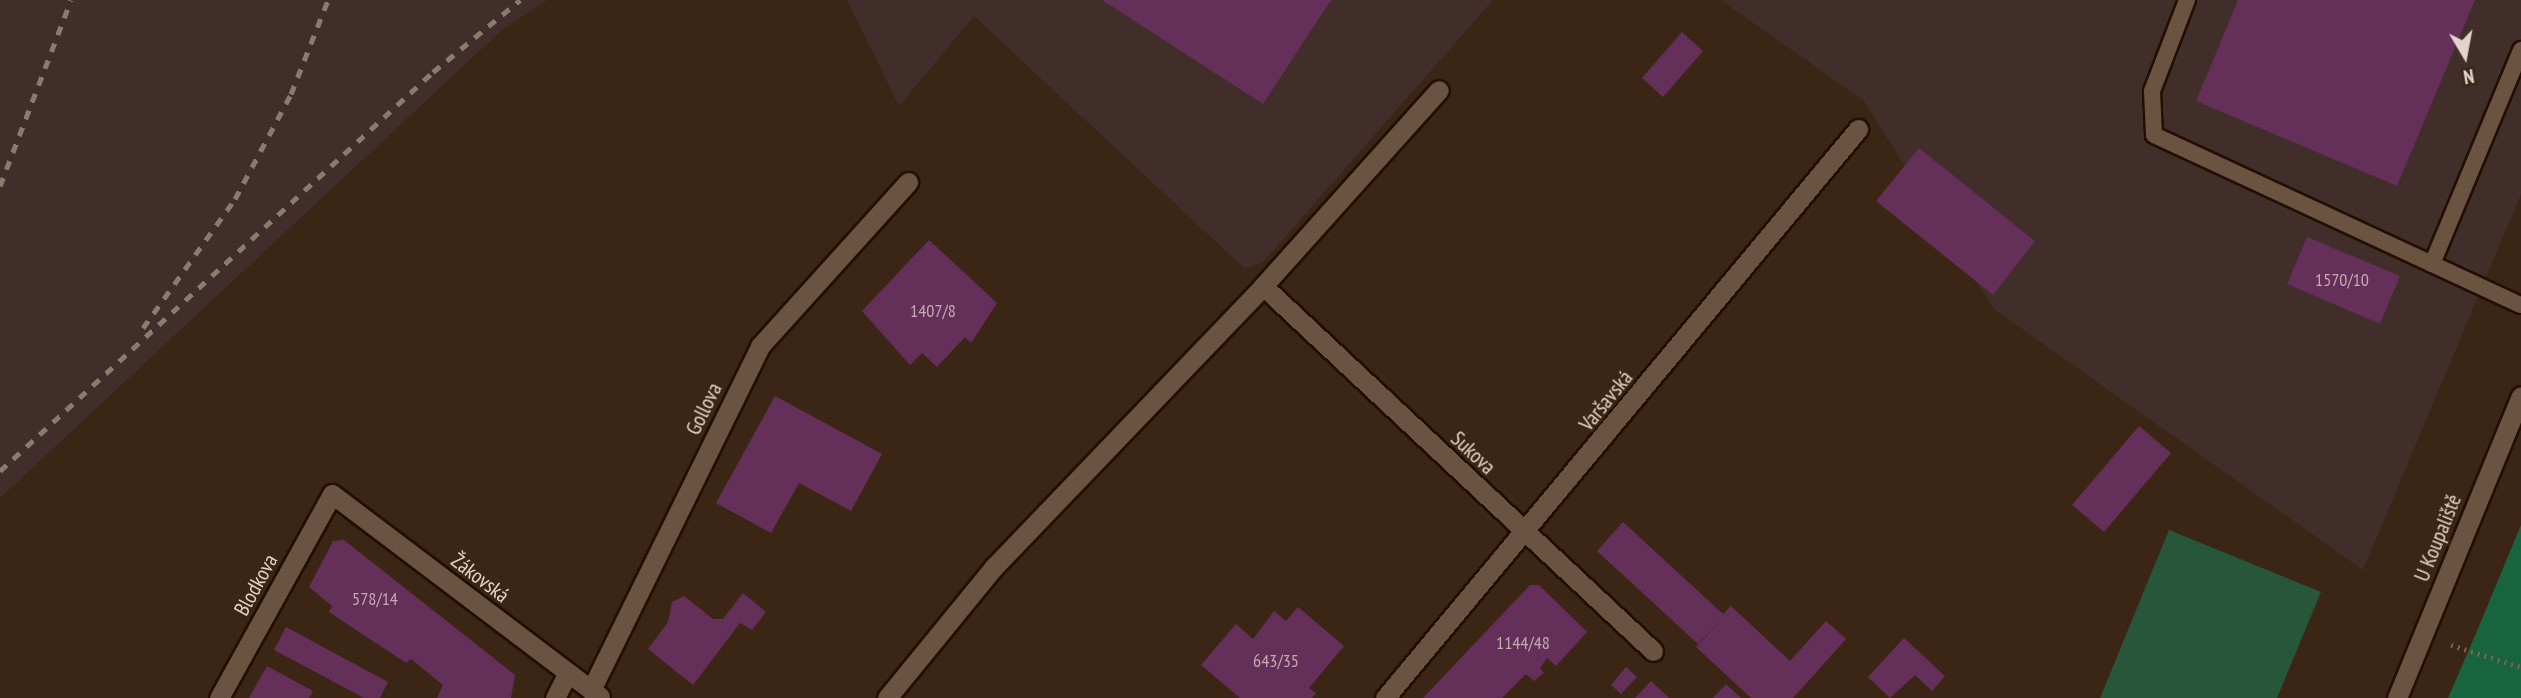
<!DOCTYPE html>
<html>
<head>
<meta charset="utf-8">
<style>
	body { margin:0 }
	#map { position:relative; width:2521px; height:698px; overflow:hidden; background:#3b2615; font-family:"PT Sans Narrow",sans-serif }
	div>[style] { position:absolute }
	[style*='--x'] { left:calc(var(--x)*1px); top:calc(var(--y)*1px); width:calc(var(--w)*1px); rotate:calc(var(--a)*1deg) }
	.industrial>* { inset:0; background:#412e2a }
	.green>* { inset:0; background:#27563b }
	.forest>* { inset:0; background:#17643e }
	.building>* { inset:0; background:#642f59 }
	.path>* { height:4.5px; margin-top:-2.25px; transform-origin:0; background:repeating-linear-gradient(90deg,#766354 0 2px,transparent 0 7px) }
	.roads { filter:drop-shadow(2px 0 #220f01) drop-shadow(-2px 0 #220f01) drop-shadow(0 2px #220f01) drop-shadow(0 -2px #220f01) }
	.service>* { height:16px; margin:-8px; padding:0 8px; transform-origin:8px; border-radius:8px; background:#6b5341 }
	.minor>* { height:19px; margin:-9.5px; padding:0 9.5px; transform-origin:9.5px; border-radius:9.5px; background:#6b5341 }
	.rail>* { height:5px; margin-top:-2.5px; transform-origin:0; background:repeating-linear-gradient(90deg,#8c7a6c 0 9px,transparent 0 18px) }
	span { translate:-50% -50%; white-space:nowrap; text-align:center; line-height:1.15; -webkit-text-stroke:5px #3b2615; paint-order:stroke }
	.number-label { font-size:18px; color:#c3abae }
	.number-label span { -webkit-text-stroke-width:0 }
	.street-label { font-size:21px; color:#e3d4ca }
	.north { position:absolute; left:2430px; top:21px; width:70px; height:70px; -webkit-text-stroke:5px #3b2615; paint-order:stroke; rotate:170deg; font-size:19px; font-weight:700; line-height:28px; text-align:center; color:#e3d4ca }
	.north::after { content:''; display:block; margin:auto; width:24px; height:32px; background:#e3d4ca; clip-path:polygon(50% 0,100% 100%,50% 72%,0 100%) }
</style>
</head>
<body>
<div id="map">
	<div class="industrial">
		<i style="clip-path:polygon(0 0,547px 0,503px 29px,0 498px)"></i>
		<i style="clip-path:polygon(847px 0,1493px 0,1262px 263px,1244px 268px,974px 16px,899px 106px)"></i>
		<i style="clip-path:polygon(1721px 0,2521px 0,2521px 194px,2363px 570px,1994px 309px,1864px 101px)"></i>
	</div>
	<div class="green">
		<i style="clip-path:polygon(2169px 530px,2321px 592px,2277px 698px,2100px 698px)"></i>
	</div>
	<div class="forest">
		<i style="clip-path:polygon(2521px 525px,2521px 698px,2448px 698px,2477px 631px)"></i>
	</div>
	<div class="building">
		<i style="clip-path:polygon(1102px 0,1331px 0,1263px 104px)"></i>
		<i style="clip-path:polygon(2238px 0,2475px 0,2397px 186px,2196px 101px)"></i>
		<i style="clip-path:polygon(1682px 32px,1703px 51px,1663px 97px,1642px 78px)"></i>
		<i style="clip-path:polygon(1919px 148px,2035px 241px,1993px 295px,1876px 201px)"></i>
		<i style="clip-path:polygon(2307px 237px,2400px 276px,2380px 324px,2287px 284px)"></i>
		<i style="clip-path:polygon(929px 240px,997px 303px,971px 343px,965px 337px,937px 367px,922px 353px,910px 365px,862px 311px)"></i>
		<i style="clip-path:polygon(775px 396px,882px 454px,851px 511px,799px 483px,771px 533px,716px 503px)"></i>
		<i style="clip-path:polygon(2139px 426px,2171px 453px,2104px 532px,2072px 505px)"></i>
		<i style="clip-path:polygon(1623px 522px,1723px 614px,1731px 606px,1790px 661px,1826px 621px,1846px 639px,1793px 698px,1751px 698px,1696px 647px,1723px 618px,1698px 644px,1597px 551px)"></i>
		<i style="clip-path:polygon(344px 540px,515px 675px,511px 698px,437px 698px,443px 685px,411px 659px,406px 663px,329px 612px,332px 606px,309px 587px,333px 541px)"></i>
		<i style="clip-path:polygon(1530px 585px,1539px 585px,1587px 632px,1556px 666px,1547px 658px,1540px 668px,1544px 673px,1534px 681px,1526px 674px,1502px 698px,1423px 698px)"></i>
		<i style="clip-path:polygon(743px 593px,766px 612px,752px 630px,740px 623px,693px 685px,648px 649px,668px 622px,672px 602px,684px 596px,713px 619px,723px 619px)"></i>
		<i style="clip-path:polygon(1298px 607px,1344px 646px,1309px 688px,1316px 693px,1312px 698px,1240px 698px,1201px 665px,1236px 624px,1253px 639px,1274px 611px,1286px 621px)"></i>
		<i style="clip-path:polygon(286px 627px,388px 682px,380px 698px,364px 698px,274px 650px)"></i>
		<i style="clip-path:polygon(1904px 638px,1945px 676px,1932px 691px,1915px 675px,1890px 698px,1868px 677px)"></i>
		<i style="clip-path:polygon(267px 666px,313px 691px,309px 698px,249px 698px)"></i>
		<i style="clip-path:polygon(1626px 667px,1637px 677px,1621px 694px,1611px 685px)"></i>
		<i style="clip-path:polygon(1651px 681px,1669px 698px,1635px 698px)"></i>
		<i style="clip-path:polygon(1726px 684px,1741px 698px,1713px 698px)"></i>
	</div>
	<div class="path">
		<i style="--x:2451;--y:645;--w:73;--a:17.4"></i>
	</div>
	<div class="roads">
		<div class="service">
			<i style="--x:2187;--y:0;--w:97;--a:111"></i>
			<i style="--x:2152;--y:91;--w:44;--a:87.4"></i>
			<i style="--x:2154;--y:135;--w:404;--a:24.9"></i>
			<i style="--x:2432;--y:264;--w:232;--a:-67.4"></i>
		</div>
		<div class="minor">
			<i style="--x:1263;--y:286;--w:534;--a:43.1"></i>
			<i style="--x:591;--y:690;--w:383;--a:-63.8"></i>
			<i style="--x:760;--y:346;--w:221;--a:-47.9"></i>
			<i style="--x:219;--y:698;--w:233;--a:-61"></i>
			<i style="--x:332;--y:494;--w:336;--a:37.1"></i>
			<i style="--x:555;--y:698;--w:28;--a:-63"></i>
			<i style="--x:887;--y:698;--w:169;--a:-50.8"></i>
			<i style="--x:994;--y:567;--w:389;--a:-46.2"></i>
			<i style="--x:1263;--y:286;--w:263;--a:-48.1"></i>
			<i style="--x:1385;--y:698;--w:740;--a:-50.26"></i>
			<i style="--x:2397;--y:698;--w:326;--a:-67.7"></i>
		</div>
	</div>
	<div class="rail">
		<i style="--x:0;--y:186;--w:199;--a:-69.1"></i>
		<i style="--x:143;--y:328;--w:158;--a:-54.5"></i>
		<i style="--x:235;--y:199;--w:119;--a:-61.9"></i>
		<i style="--x:291;--y:94;--w:101;--a:-68.5"></i>
		<i style="--x:0;--y:471;--w:589;--a:-42.66"></i>
		<i style="--x:433;--y:72;--w:113;--a:-39.6"></i>
	</div>
	<div class="number-label">
		<span style="left:2342px;top:280px">1570/10</span>
		<span style="left:933px;top:311px">1407/8</span>
		<span style="left:375px;top:599px">578/14</span>
		<span style="left:1523px;top:643px">1144/48</span>
		<span style="left:1276px;top:661px">643/35</span>
	</div>
	<div class="street-label">
		<span style="left:1606px;top:401px;rotate:-51deg">Varšavská</span>
		<span style="left:704px;top:409px;rotate:-64deg">Gollova</span>
		<span style="left:1473px;top:453px;rotate:43deg">Sukova</span>
		<span style="left:2438px;top:538px;rotate:-68deg">U Koupaliště</span>
		<span style="left:480px;top:578px;rotate:37deg">Žákovská</span>
		<span style="left:256px;top:585px;rotate:-61deg">Blodkova</span>
	</div>
	<div class="north">N</div>
</div>
</body>
</html>
